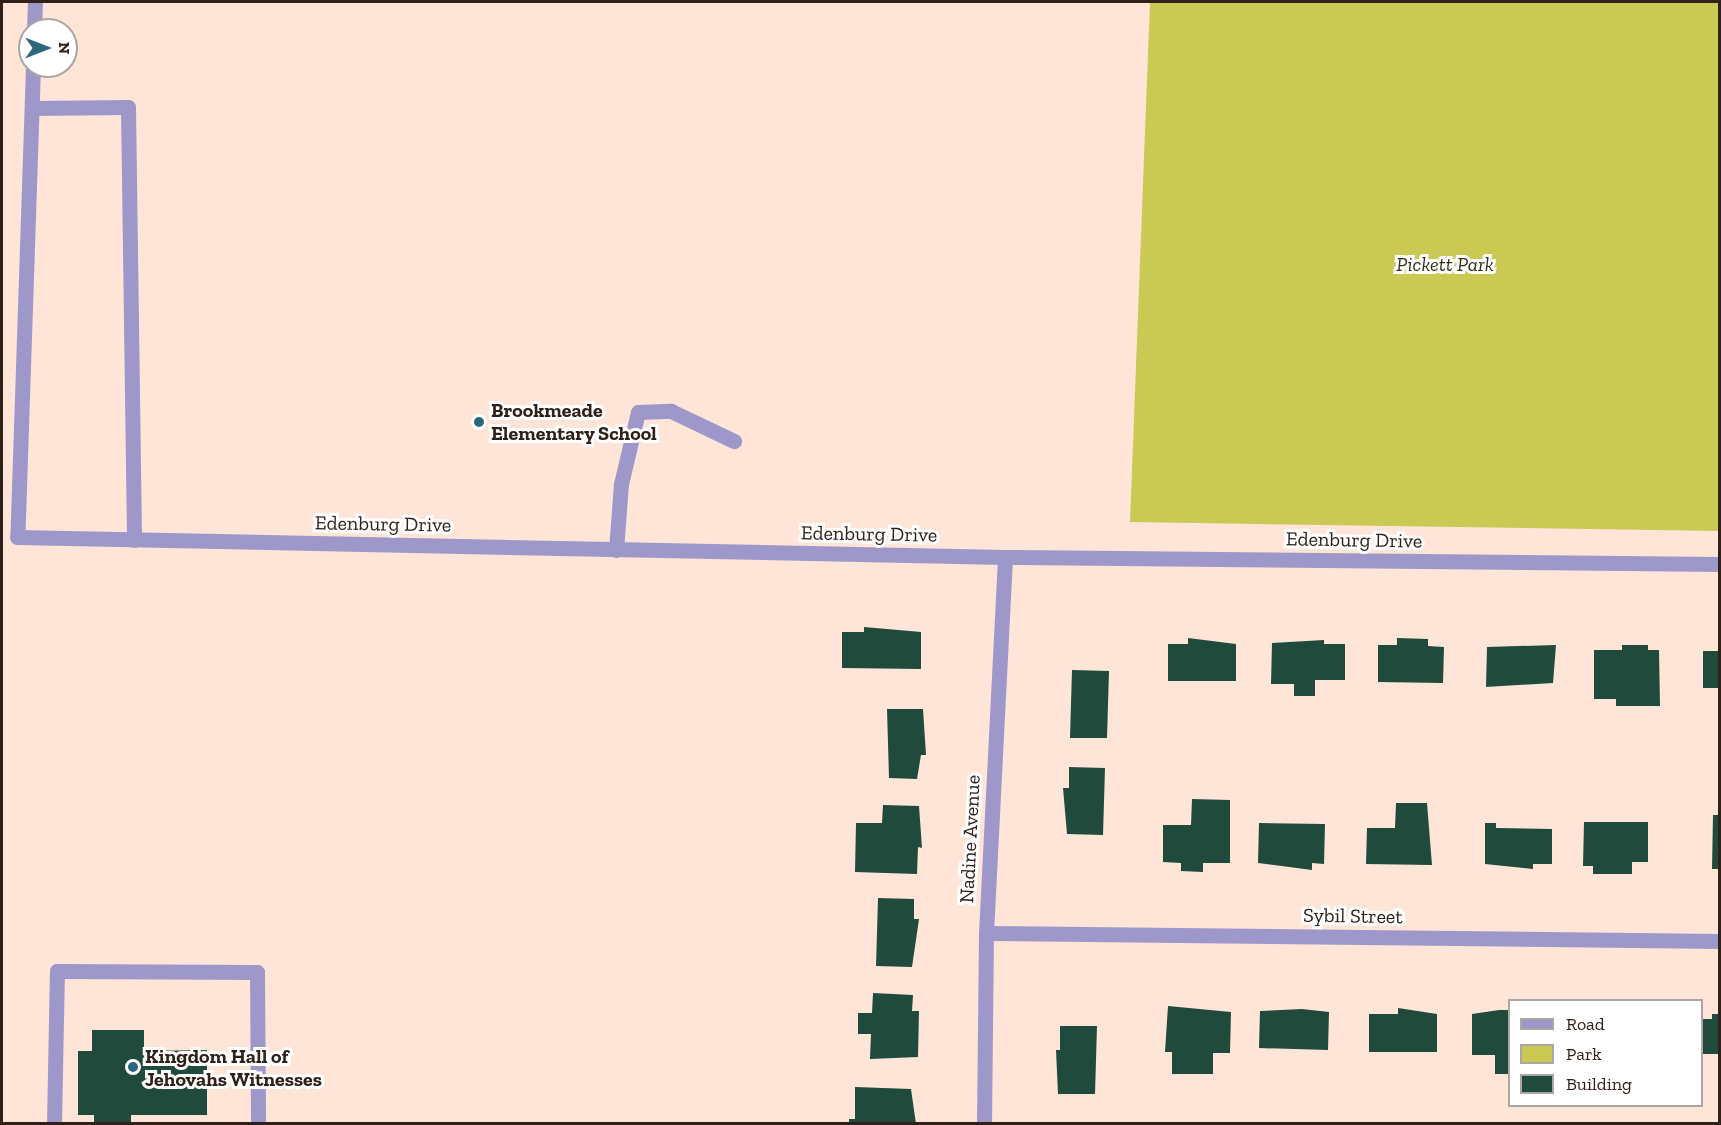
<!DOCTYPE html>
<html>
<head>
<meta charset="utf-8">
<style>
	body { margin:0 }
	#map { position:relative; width:1721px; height:1125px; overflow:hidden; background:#fee5d8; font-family:"Zilla Slab",serif }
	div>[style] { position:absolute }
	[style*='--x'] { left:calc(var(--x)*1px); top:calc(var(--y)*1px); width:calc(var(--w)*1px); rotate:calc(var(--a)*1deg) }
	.green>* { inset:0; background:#c9c954 }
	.building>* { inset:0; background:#1f4a3c }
	.minor>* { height:15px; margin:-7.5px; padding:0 7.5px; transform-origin:7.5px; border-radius:7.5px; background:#9d98c9 }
	.dots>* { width:16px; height:16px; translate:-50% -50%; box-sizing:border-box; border:3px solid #fff; border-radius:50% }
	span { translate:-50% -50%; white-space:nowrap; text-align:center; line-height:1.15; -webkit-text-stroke:6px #fff; paint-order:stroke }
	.park-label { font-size:20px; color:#303019; font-style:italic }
	.poi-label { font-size:20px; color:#2f2019; font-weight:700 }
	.left { translate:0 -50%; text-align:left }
	.street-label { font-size:20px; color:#2f2019 }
	.frame { position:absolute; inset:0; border:3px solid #2f2019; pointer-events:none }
	.legend { position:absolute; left:1508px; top:999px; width:195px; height:108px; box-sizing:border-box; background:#fff; border:2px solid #aca6a3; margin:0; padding:8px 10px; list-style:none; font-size:18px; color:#2f2019 }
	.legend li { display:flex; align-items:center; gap:12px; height:30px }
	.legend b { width:30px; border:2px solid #aca6a3 }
	.north { position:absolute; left:18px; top:18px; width:60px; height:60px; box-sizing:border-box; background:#fff; border:2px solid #aca6a3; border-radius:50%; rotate:90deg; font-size:16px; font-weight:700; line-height:24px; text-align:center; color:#2f2019 }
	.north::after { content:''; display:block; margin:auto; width:21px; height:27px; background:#2c667f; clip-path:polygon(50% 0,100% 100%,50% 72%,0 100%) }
</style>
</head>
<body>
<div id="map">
	<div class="green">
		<i style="clip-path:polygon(1150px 2px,1719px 2px,1719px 531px,1130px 522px)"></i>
	</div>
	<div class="building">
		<i style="clip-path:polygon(864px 627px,921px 632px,921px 669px,842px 668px,842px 632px,864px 632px)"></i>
		<i style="clip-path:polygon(1188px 638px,1236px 644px,1236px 681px,1168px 681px,1168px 644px,1188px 644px)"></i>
		<i style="clip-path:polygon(1397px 638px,1428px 639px,1428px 646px,1444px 647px,1443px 683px,1378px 682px,1378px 645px,1397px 645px)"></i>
		<i style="clip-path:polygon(1324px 640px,1324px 644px,1345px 644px,1345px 680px,1315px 680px,1315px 696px,1294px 696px,1294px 684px,1271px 684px,1272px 643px)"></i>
		<i style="clip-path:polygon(1556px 645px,1553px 683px,1486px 687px,1487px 647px)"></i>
		<i style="clip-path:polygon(1622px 645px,1648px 645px,1648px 650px,1659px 650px,1660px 706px,1616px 706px,1616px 699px,1594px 699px,1594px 650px,1622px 650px)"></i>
		<i style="clip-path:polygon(1703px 651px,1720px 651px,1720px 688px,1703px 688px)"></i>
		<i style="clip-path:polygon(1072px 670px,1109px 671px,1107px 738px,1070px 738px)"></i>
		<i style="clip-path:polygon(887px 709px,923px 709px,926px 755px,921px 755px,917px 779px,889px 778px)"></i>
		<i style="clip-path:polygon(1069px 767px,1105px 768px,1103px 835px,1067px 834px,1063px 788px,1069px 788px)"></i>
		<i style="clip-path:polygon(1192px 799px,1230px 800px,1230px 863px,1203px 863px,1203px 872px,1181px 871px,1181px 863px,1163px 862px,1163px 825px,1191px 825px)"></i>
		<i style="clip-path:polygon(1396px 803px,1427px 803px,1432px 865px,1366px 864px,1367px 828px,1395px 828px)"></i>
		<i style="clip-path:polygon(883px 805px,919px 806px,922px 848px,918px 847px,917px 874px,855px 872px,856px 823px,882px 823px)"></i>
		<i style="clip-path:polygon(1713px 815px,1720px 815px,1720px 869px,1712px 869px)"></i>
		<i style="clip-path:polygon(1584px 822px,1648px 822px,1648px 862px,1632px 862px,1632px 874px,1593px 874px,1593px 866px,1583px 866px)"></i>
		<i style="clip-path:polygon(1259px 823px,1325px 824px,1324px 864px,1312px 863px,1312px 870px,1258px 863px)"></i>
		<i style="clip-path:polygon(1485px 823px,1496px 823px,1496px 828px,1552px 829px,1552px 864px,1533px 864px,1533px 869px,1485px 864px)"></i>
		<i style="clip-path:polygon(878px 898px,914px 899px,914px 919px,919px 919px,912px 967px,876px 966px)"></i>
		<i style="clip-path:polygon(873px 993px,913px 995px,912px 1011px,919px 1011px,918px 1057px,870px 1059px,871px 1034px,858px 1034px,858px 1013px,872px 1013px)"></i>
		<i style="clip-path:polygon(1168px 1006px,1231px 1012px,1230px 1053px,1213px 1053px,1213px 1074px,1172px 1074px,1172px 1052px,1165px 1052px)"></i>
		<i style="clip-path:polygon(1398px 1008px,1437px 1014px,1437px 1052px,1369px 1052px,1369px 1014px,1398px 1014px)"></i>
		<i style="clip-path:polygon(1302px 1009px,1329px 1012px,1328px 1050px,1259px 1048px,1260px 1011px)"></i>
		<i style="clip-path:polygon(1499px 1010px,1510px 1010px,1510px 1074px,1495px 1074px,1495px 1055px,1472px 1055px,1472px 1014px)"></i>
		<i style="clip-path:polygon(1712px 1014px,1720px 1014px,1720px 1054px,1702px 1054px,1702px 1019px,1712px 1019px)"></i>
		<i style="clip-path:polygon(1060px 1026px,1097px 1026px,1095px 1094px,1058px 1094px,1056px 1050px,1060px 1050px)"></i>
		<i style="clip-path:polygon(92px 1030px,144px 1030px,144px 1051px,207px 1050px,207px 1115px,131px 1115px,131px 1124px,94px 1124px,94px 1115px,78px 1115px,78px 1051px,92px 1051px)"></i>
		<i style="clip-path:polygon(855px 1087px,911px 1089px,916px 1124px,849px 1124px,849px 1119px,855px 1119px)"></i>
	</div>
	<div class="minor">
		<i style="--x:34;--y:30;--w:28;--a:-88"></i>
		<i style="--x:33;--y:66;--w:471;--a:91.9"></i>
		<i style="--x:17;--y:537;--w:988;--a:1.16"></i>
		<i style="--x:1005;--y:557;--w:715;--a:0.56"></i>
		<i style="--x:32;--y:108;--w:96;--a:-0.6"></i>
		<i style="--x:128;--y:107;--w:433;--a:89.2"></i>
		<i style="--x:616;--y:550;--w:66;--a:-85.7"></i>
		<i style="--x:621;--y:484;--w:74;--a:-76.7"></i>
		<i style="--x:638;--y:412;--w:33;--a:-2"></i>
		<i style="--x:671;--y:411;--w:70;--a:25.5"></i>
		<i style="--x:986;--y:933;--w:734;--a:0.62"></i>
		<i style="--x:54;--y:1124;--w:153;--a:-88.9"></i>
		<i style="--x:57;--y:971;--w:200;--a:0.3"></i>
		<i style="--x:257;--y:972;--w:152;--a:89.6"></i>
		<i style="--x:984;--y:1124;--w:191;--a:-89.4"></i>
		<i style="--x:986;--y:933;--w:376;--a:-87.1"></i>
	</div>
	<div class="dots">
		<i style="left:479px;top:422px;background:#2c667f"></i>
		<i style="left:133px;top:1067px;background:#2c667f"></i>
	</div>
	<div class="park-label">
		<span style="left:1445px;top:264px">Pickett Park</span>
	</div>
	<div class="poi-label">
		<span class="left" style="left:491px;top:422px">Brookmeade<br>Elementary School</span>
		<span class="left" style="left:145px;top:1068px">Kingdom Hall of<br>Jehovahs Witnesses</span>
	</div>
	<div class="street-label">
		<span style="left:383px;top:524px;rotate:1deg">Edenburg Drive</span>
		<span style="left:869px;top:534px;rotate:1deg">Edenburg Drive</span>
		<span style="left:1354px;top:540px;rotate:1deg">Edenburg Drive</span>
		<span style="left:970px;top:839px;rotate:-87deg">Nadine Avenue</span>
		<span style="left:1353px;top:916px;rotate:1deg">Sybil Street</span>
	</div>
	<div class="frame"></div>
	<ul class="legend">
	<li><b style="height:8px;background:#9d98c9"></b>Road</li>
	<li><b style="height:16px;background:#c9c954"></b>Park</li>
	<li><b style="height:16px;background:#1f4a3c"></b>Building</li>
	</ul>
	<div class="north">N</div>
</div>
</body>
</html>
